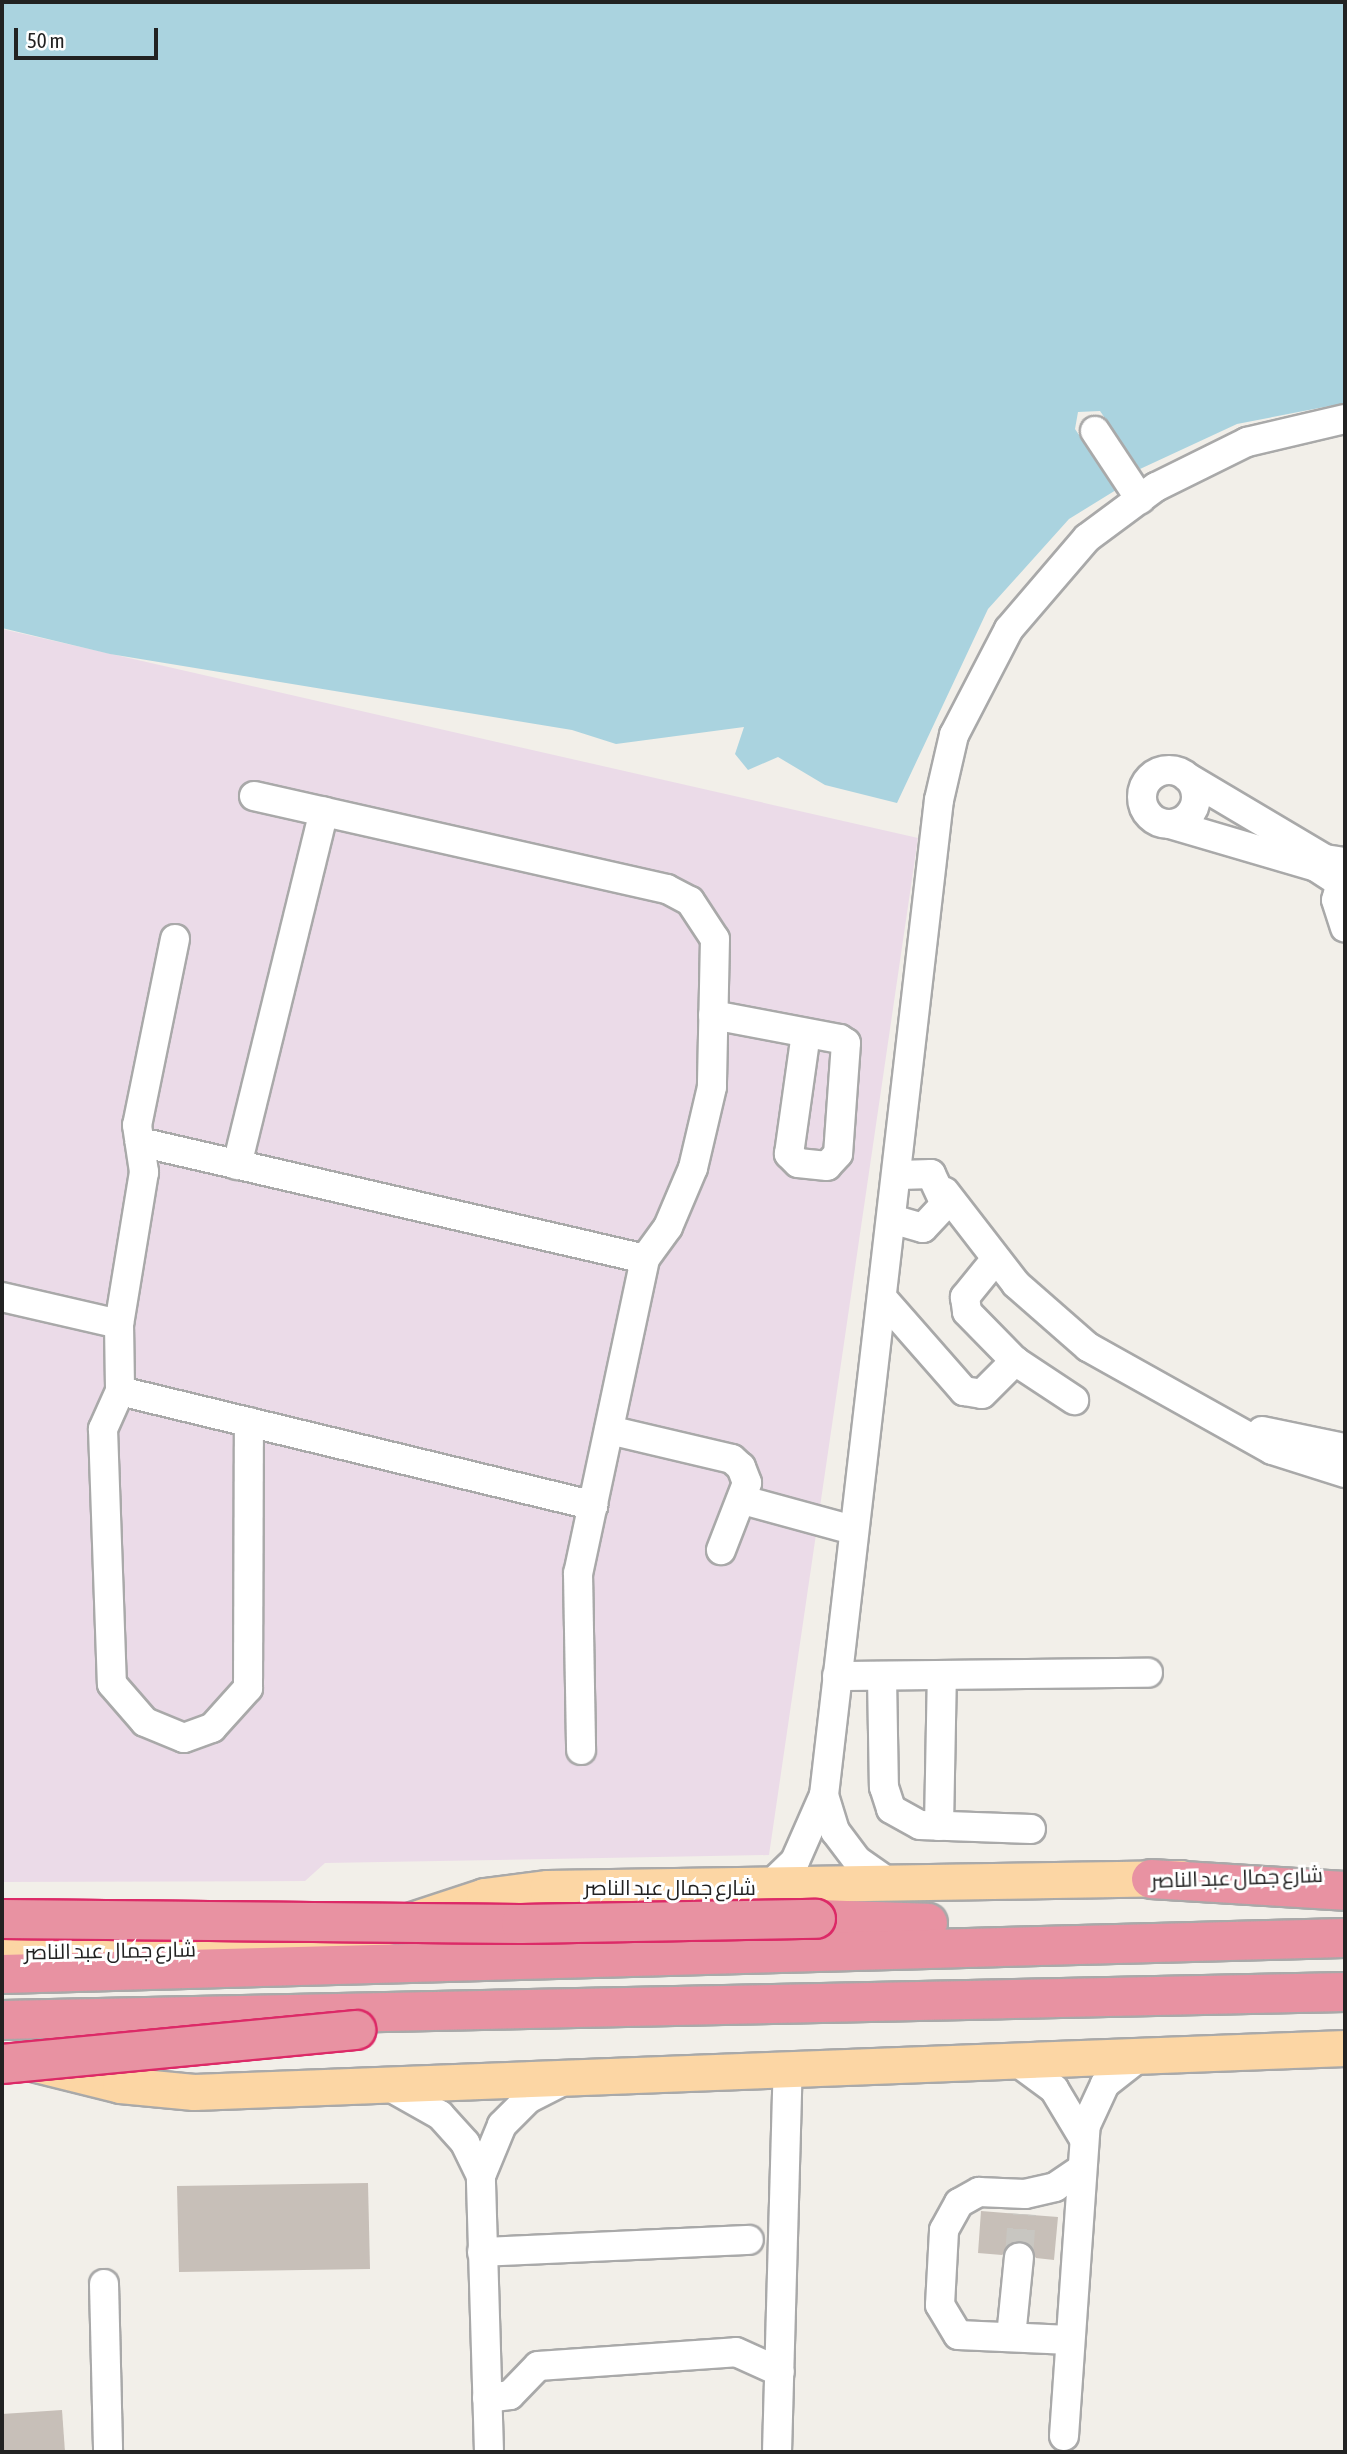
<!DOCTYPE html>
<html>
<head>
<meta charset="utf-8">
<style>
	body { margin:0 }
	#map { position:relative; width:1347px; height:2454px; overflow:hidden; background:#f2efe9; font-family:"Asap Condensed",Cairo,sans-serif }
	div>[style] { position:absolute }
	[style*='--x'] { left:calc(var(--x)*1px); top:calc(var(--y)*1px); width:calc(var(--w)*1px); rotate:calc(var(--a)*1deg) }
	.industrial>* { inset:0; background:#ebdbe8 }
	.water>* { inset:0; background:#aad3df }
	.building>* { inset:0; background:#c7bfb8 }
	.minor-tunnel>* { height:28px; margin-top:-14px; transform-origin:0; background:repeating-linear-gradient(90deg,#c8c6c1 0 28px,transparent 0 42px) }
	.roads { filter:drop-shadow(2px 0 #a9a9a9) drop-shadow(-2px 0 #a9a9a9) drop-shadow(0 2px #a9a9a9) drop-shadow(0 -2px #a9a9a9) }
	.minor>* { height:28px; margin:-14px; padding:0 14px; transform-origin:14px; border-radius:14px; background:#fff }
	.minor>.ring { margin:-14px; padding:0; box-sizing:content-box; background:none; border:28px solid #fff; border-radius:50% }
	.major>* { height:35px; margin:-17.5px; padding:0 17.5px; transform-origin:17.5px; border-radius:17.5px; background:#fcd6a4 }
	.highway>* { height:38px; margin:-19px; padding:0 19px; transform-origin:19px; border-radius:19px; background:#e892a2 }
	.bridges { filter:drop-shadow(2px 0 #dc2a67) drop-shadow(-2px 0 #dc2a67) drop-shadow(0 2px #dc2a67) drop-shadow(0 -2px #dc2a67) }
	.highway-bridge>* { height:38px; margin:-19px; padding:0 19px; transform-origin:19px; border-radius:19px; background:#e892a2 }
	span { translate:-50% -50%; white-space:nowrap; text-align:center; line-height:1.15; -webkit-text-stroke:6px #fff; paint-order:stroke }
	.street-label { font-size:21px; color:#222 }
	.frame { position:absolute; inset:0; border:4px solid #222; pointer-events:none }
	.scale { position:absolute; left:14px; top:28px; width:144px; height:32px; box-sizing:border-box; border:4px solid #222; border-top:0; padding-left:9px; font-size:21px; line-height:24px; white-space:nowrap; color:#222; -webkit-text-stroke:5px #fff; paint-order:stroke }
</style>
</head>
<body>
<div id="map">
	<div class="industrial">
		<i style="clip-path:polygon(2px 629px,918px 838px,769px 1855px,325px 1863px,305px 1881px,2px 1882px)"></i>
	</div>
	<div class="water">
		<i style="clip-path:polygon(2px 2px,1345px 2px,1345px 403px,1237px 424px,1140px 469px,1100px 411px,1078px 412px,1075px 429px,1116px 490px,1069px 519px,988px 609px,897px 803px,825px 785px,778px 757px,748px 770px,735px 754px,744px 727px,616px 744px,572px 730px,110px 654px,2px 628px)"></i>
	</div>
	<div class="building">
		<i style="clip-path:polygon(368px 2183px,370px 2269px,179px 2272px,177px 2186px)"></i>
		<i style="clip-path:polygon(981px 2211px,1058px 2217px,1054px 2260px,1036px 2258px,1020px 2240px,1002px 2255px,978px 2253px)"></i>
		<i style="clip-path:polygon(62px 2410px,65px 2452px,2px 2452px,2px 2414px)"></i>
	</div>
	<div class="minor-tunnel">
		<i style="--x:1019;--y:2257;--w:43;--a:-86"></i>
	</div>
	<div class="roads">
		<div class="minor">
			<i style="--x:1095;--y:431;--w:82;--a:56.5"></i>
			<i class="ring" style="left:1142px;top:770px;width:26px;height:26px"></i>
			<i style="--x:1187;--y:777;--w:161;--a:30.7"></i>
			<i style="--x:1325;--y:859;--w:20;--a:9"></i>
			<i style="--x:254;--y:796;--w:423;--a:12.7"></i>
			<i style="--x:667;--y:889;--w:26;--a:28"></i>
			<i style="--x:690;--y:901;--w:45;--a:56.7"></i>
			<i style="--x:715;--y:939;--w:148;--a:91.2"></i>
			<i style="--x:712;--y:1087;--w:83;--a:103.2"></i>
			<i style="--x:693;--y:1168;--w:64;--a:113"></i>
			<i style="--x:668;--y:1227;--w:39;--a:126"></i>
			<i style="--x:645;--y:1259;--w:321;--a:102"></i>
			<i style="--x:578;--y:1573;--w:177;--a:89"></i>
			<i style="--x:1170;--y:824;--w:152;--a:16.4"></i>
			<i style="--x:1316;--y:867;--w:27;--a:33"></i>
			<i style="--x:1345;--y:867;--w:34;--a:105"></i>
			<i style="--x:1336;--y:900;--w:29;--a:72"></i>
			<i style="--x:175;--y:939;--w:190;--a:101.5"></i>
			<i style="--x:137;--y:1125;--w:48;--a:81.5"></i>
			<i style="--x:144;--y:1172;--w:154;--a:99.3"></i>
			<i style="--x:119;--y:1324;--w:67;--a:89.1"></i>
			<i style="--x:120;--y:1391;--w:42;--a:114.1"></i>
			<i style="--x:103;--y:1429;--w:255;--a:88"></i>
			<i style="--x:112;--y:1684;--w:50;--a:49"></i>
			<i style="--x:145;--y:1722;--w:42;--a:22.3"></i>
			<i style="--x:184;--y:1738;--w:30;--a:-20"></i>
			<i style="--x:212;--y:1728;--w:54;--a:-48"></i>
			<i style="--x:248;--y:1688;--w:266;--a:-89.8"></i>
			<i style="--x:713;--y:1015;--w:129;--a:10.7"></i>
			<i style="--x:840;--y:1039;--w:7;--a:34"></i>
			<i style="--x:846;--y:1043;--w:111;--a:94.1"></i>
			<i style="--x:838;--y:1154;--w:16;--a:133"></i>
			<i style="--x:827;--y:1166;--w:29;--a:-174"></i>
			<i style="--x:798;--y:1163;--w:13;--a:-135"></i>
			<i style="--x:789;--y:1154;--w:122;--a:-82"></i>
			<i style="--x:140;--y:1142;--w:518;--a:13.04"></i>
			<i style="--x:237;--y:1165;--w:364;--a:-76.2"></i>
			<i style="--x:945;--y:1192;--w:116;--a:52.3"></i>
			<i style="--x:1016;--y:1284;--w:96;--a:41.2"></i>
			<i style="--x:1088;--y:1347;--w:211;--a:29.2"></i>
			<i style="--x:1272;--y:1450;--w:77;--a:17.5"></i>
			<i style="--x:895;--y:1220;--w:29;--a:16"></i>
			<i style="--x:923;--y:1228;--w:33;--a:-47"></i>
			<i style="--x:945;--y:1204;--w:33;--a:-115"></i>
			<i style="--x:931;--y:1174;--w:31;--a:178"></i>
			<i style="--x:995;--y:1260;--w:48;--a:129"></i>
			<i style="--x:965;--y:1297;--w:15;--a:82"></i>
			<i style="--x:967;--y:1312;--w:69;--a:45.6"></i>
			<i style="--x:1015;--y:1361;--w:71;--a:33.5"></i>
			<i style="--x:2;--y:1297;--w:120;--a:13"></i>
			<i style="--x:885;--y:1301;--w:120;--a:48.7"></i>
			<i style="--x:964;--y:1391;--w:18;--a:9"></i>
			<i style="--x:982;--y:1394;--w:47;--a:-45"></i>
			<i style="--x:120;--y:1391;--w:487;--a:13.6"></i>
			<i style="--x:609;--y:1430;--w:126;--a:13.3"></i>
			<i style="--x:732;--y:1459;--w:12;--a:42"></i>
			<i style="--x:741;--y:1467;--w:17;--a:69"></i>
			<i style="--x:747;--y:1483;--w:72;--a:111.2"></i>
			<i style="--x:1262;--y:1431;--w:85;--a:11.6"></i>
			<i style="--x:743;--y:1500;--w:114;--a:15.3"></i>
			<i style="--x:837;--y:1676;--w:311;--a:-0.6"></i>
			<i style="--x:882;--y:1677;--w:110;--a:89"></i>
			<i style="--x:884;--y:1787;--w:23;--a:72"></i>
			<i style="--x:891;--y:1809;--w:33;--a:29"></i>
			<i style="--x:920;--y:1825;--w:111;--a:2.1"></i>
			<i style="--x:824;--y:1795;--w:38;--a:73"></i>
			<i style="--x:835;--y:1831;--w:38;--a:53"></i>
			<i style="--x:858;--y:1861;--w:38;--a:35"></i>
			<i style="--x:939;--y:1826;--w:150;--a:-88.9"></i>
			<i style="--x:769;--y:1886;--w:36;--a:-44"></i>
			<i style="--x:795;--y:1861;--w:72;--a:-66.3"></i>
			<i style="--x:824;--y:1795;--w:1002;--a:-83.41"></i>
			<i style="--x:939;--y:800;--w:67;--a:-77"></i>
			<i style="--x:954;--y:735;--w:119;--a:-62.6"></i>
			<i style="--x:1009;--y:629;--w:120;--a:-49.4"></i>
			<i style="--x:1087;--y:538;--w:86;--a:-36.5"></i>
			<i style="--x:1156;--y:487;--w:102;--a:-26.3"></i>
			<i style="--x:1247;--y:442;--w:101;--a:-13.2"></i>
			<i style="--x:1013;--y:2059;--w:51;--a:36.2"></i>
			<i style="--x:1054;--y:2089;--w:58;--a:59"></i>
			<i style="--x:392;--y:2088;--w:55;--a:29.4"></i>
			<i style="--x:440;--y:2115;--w:38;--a:48"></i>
			<i style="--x:465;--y:2143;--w:37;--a:64"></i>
			<i style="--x:482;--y:2252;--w:267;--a:-2.6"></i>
			<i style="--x:104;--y:2284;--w:168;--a:88.6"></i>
			<i style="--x:1011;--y:2337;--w:80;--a:-84.3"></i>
			<i style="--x:1070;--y:2340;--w:112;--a:-177.4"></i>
			<i style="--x:958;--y:2335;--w:35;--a:-121"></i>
			<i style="--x:940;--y:2305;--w:75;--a:-86.9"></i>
			<i style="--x:944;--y:2230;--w:31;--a:-61"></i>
			<i style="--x:959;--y:2203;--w:23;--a:-29"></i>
			<i style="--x:979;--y:2192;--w:46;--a:2.5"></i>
			<i style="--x:1025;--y:2194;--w:31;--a:-13"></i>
			<i style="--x:1055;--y:2187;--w:32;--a:-34"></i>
			<i style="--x:487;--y:2398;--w:23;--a:-7"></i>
			<i style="--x:510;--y:2395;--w:40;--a:-46"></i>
			<i style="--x:538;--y:2366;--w:198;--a:-4"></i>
			<i style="--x:736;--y:2352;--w:48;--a:24.4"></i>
			<i style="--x:1064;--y:2436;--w:312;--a:-86"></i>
			<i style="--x:1086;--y:2125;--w:45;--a:-65.1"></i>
			<i style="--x:1105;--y:2084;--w:47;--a:-38.1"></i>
			<i style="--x:489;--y:2452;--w:276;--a:-91.7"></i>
			<i style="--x:481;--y:2176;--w:55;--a:-67.6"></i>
			<i style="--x:502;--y:2125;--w:37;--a:-45"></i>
			<i style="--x:528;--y:2099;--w:37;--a:-27"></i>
			<i style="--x:777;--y:2452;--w:382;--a:-88.4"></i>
		</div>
		<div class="major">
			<i style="--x:2;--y:1952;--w:300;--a:-1.5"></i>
			<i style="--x:302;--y:1944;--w:93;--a:-11.2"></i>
			<i style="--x:393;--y:1926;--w:96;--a:-18.2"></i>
			<i style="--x:484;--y:1896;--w:64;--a:-7.2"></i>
			<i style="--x:547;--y:1888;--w:634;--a:-0.9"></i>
			<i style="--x:36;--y:2064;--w:87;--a:14"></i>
			<i style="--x:120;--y:2085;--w:74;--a:5.4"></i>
			<i style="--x:194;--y:2092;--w:1152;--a:-2.19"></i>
		</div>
		<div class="highway">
			<i style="--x:1151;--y:1879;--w:194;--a:3.5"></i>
			<i style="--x:816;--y:1919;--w:112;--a:2"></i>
			<i style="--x:2;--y:1974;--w:1343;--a:-1.54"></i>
			<i style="--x:2;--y:2020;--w:1343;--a:-1.19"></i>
		</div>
	</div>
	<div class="bridges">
		<div class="highway-bridge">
			<i style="--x:2;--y:1919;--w:519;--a:0.55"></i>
			<i style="--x:521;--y:1924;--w:295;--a:-1"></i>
			<i style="--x:2;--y:2064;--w:356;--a:-5.5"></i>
		</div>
	</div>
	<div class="street-label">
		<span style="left:1237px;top:1877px;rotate:-2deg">شارع جمال عبد الناصر</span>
		<span style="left:670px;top:1887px">شارع جمال عبد الناصر</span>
		<span style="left:110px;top:1950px;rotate:-1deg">شارع جمال عبد الناصر</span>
	</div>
	<div class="frame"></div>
	<div class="scale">50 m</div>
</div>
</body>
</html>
